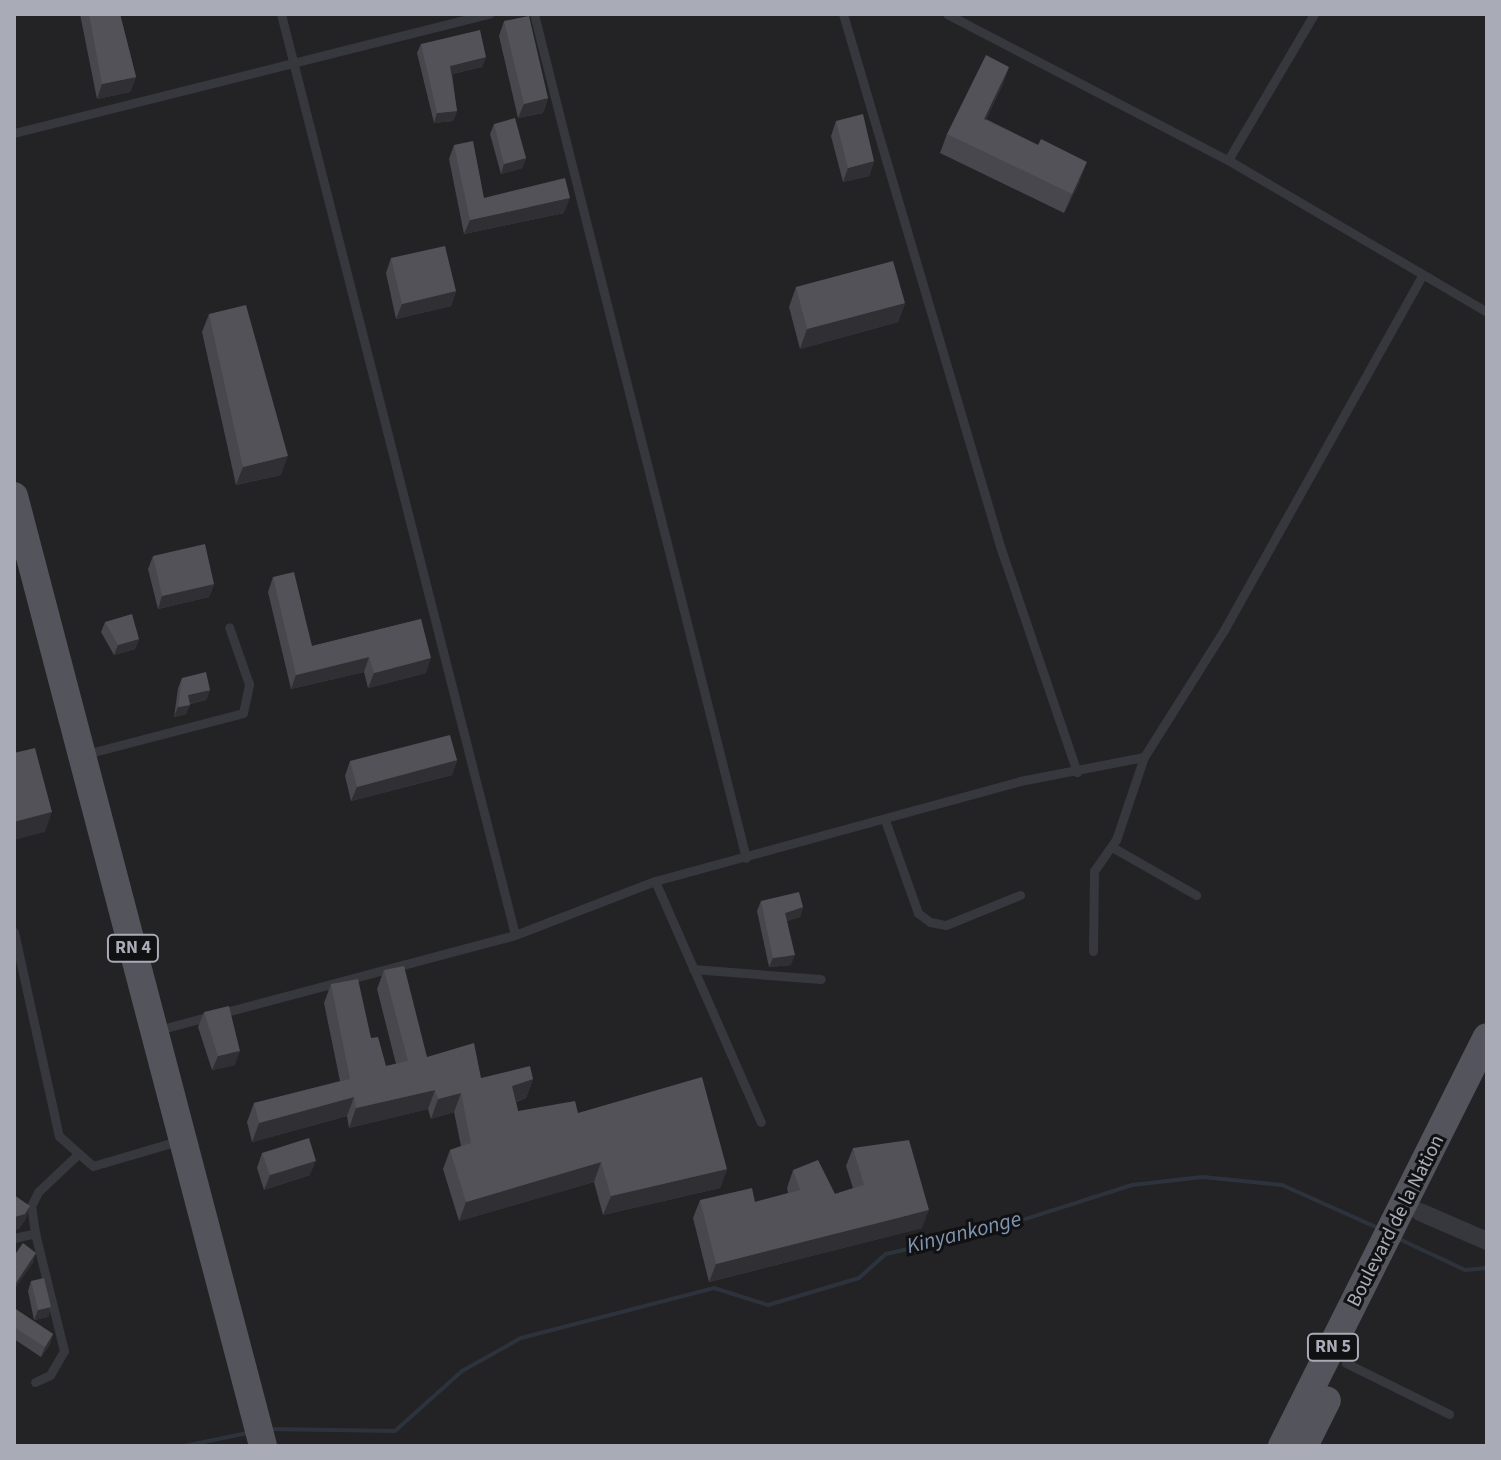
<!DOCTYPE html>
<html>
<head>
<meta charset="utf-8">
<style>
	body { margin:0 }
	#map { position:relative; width:1501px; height:1460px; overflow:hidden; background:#161618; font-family:"Source Sans 3",sans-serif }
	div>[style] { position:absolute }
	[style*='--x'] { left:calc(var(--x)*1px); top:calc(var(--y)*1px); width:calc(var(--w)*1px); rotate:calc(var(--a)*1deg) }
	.built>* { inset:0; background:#232225 }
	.stream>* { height:4px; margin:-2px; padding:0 2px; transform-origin:2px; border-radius:2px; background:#2d333c }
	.service>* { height:9px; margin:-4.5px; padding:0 4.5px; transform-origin:4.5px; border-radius:4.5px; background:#37383d }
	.minor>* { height:18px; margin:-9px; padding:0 9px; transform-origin:9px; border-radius:9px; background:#37383d }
	.primary>* { height:28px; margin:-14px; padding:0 14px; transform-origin:14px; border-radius:14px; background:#53545c }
	.wall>* { inset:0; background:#48474d }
	.shaded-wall>* { inset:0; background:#302f33 }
	.building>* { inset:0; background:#535258 }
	span { translate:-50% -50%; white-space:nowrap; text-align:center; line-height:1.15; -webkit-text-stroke:6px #111113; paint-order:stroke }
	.shield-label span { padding:2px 6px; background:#111113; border:2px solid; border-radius:6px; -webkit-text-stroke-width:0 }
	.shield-label { font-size:18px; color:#a9abb7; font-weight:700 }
	.street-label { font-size:20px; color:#a9abb7 }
	.water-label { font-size:22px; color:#8195b1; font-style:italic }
	.frame { position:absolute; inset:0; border:16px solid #a9abb7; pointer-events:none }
</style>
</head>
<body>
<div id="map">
	<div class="built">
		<i style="clip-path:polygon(14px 14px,1487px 14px,1487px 1446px,14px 1446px)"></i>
	</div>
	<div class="stream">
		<i style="--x:1397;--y:1238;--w:75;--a:25.2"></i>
		<i style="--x:1465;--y:1270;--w:22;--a:-5"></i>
		<i style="--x:268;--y:1429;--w:127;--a:0.9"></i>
		<i style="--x:395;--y:1431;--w:90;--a:-41.8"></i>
		<i style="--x:462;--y:1371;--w:68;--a:-29.2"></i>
		<i style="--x:521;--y:1338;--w:199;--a:-14.5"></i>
		<i style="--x:714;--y:1288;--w:57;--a:17.5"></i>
		<i style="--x:768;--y:1305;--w:95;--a:-16.5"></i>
		<i style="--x:859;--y:1278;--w:36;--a:-42"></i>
		<i style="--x:886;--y:1254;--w:108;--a:-12.9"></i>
		<i style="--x:991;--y:1230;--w:148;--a:-17.7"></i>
		<i style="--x:1132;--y:1185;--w:71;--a:-6.4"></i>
		<i style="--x:1203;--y:1177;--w:79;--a:5.8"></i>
		<i style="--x:1282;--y:1185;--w:105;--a:24.1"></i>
		<i style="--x:184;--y:1446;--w:65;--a:-11.5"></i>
	</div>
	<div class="service">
		<i style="--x:281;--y:14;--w:950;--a:75.74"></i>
		<i style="--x:534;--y:14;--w:870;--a:75.9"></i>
		<i style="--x:843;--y:14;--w:555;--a:73.56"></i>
		<i style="--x:1000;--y:546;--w:239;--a:71.2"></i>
		<i style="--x:947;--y:14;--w:317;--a:27.5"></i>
		<i style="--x:1228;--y:160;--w:300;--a:30.4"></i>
		<i style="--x:14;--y:133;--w:490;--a:-14.1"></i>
		<i style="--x:1228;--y:160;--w:169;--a:-59.5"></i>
		<i style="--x:86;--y:754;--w:162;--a:-14.6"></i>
		<i style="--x:243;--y:713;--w:30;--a:-78"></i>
		<i style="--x:249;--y:684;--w:60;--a:-109.3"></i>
		<i style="--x:886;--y:823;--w:96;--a:70.4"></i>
		<i style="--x:918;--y:913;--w:15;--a:37"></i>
		<i style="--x:930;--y:922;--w:16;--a:11"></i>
		<i style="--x:946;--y:925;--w:80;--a:-22.1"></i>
		<i style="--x:1112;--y:847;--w:97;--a:29.7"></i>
		<i style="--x:655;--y:881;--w:263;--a:66.3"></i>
		<i style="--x:14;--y:932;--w:209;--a:77.6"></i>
		<i style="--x:59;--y:1136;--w:45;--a:41.4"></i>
		<i style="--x:93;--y:1166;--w:89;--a:-16.4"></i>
		<i style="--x:1093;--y:951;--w:80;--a:-89.3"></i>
		<i style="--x:1094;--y:871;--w:38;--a:-55"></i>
		<i style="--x:1116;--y:840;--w:88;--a:-71.4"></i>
		<i style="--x:693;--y:969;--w:128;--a:4.5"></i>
		<i style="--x:158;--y:1030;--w:369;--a:-14.9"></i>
		<i style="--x:515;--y:935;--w:150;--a:-21.1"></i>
		<i style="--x:655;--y:881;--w:378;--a:-15.3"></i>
		<i style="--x:1020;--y:781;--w:126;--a:-11"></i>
		<i style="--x:1144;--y:757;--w:150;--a:-57.8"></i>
		<i style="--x:1224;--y:630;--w:404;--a:-60.8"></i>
		<i style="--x:14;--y:1238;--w:22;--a:-13"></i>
		<i style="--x:35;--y:1233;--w:27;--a:-98"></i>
		<i style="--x:31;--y:1206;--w:16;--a:-63"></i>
		<i style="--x:38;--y:1192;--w:52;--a:-43.5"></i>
		<i style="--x:1346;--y:1363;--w:115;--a:26.3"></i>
		<i style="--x:35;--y:1382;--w:17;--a:-25"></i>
		<i style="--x:50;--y:1375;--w:28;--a:-60"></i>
		<i style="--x:64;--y:1351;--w:122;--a:-103.8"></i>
	</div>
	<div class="minor">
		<i style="--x:1420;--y:1212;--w:73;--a:23.4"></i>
	</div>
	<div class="primary">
		<i style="--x:14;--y:496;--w:982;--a:75.31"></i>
		<i style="--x:1282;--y:1446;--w:457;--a:-63.4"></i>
		<i style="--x:1304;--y:1446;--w:51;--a:-63.4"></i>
	</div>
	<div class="wall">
		<i style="clip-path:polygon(80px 14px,120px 14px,136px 77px,130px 92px,97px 99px)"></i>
		<i style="clip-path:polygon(504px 21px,548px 98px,543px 113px,518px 118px,499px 36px)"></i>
		<i style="clip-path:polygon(421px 44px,486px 57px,482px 67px,452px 74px,457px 111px,453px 121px,434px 123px,417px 53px)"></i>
		<i style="clip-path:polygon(1009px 67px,1002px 86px,986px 119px,1038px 145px,1080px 181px,1064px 213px,940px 153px,947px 134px)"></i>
		<i style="clip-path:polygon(836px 121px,874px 161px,869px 176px,843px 182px,831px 136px)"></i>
		<i style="clip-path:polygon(494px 124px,526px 158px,522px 168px,501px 174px,490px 134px)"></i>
		<i style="clip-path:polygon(454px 145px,484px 198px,564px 213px,464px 234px,449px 159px)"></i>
		<i style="clip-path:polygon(391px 258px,456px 291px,451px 306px,396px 319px,386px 273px)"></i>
		<i style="clip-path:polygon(796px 287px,905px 303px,898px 322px,800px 349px,789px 307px)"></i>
		<i style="clip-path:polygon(209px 314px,281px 475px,236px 485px,202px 332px)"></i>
		<i style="clip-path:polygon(153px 556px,214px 584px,209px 597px,158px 609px,148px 569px)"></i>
		<i style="clip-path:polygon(273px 577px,312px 646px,421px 619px,426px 673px,368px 688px,364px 672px,291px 689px,268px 592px)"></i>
		<i style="clip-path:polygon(105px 622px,139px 639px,135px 649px,114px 655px,101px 632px)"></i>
		<i style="clip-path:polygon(182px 678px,210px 690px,206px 700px,190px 704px,186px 714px,174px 717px,178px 688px)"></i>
		<i style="clip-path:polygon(457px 760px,452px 775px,351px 801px,345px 776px,350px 761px)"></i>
		<i style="clip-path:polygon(761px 901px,803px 907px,800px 917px,787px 921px,791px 965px,769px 967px,757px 911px)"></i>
		<i style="clip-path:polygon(384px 970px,427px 1057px,481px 1078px,533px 1079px,526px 1098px,516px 1102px,518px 1111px,578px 1113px,727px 1169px,720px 1188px,603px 1215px,594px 1182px,459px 1221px,443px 1169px,450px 1150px,461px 1146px,454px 1112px,431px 1119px,428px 1109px,349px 1128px,347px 1116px,252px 1142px,247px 1122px,254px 1103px,340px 1081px,324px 1003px,331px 984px,371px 1038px,386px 1066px,396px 1064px,377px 989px)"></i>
		<i style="clip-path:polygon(204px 1012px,235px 1065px,212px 1070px,198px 1027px)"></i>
		<i style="clip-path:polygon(853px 1148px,922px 1228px,709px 1282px,693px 1218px,700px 1200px,755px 1202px,788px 1193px,787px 1188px,793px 1170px,835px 1194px,853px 1188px,846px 1166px)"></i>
		<i style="clip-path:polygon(262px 1153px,310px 1175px,264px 1190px,257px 1168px)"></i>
		<i style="clip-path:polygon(31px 1281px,51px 1307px,48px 1317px,34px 1320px,28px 1291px)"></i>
		<i style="clip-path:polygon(14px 1308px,53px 1334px,50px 1344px,41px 1357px,14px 1339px)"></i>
	</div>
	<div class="shaded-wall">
		<i style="clip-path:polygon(486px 57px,482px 67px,447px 75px,450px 66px)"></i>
		<i style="clip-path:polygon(1009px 67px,1002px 86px,977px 138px,984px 119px)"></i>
		<i style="clip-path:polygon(136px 77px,130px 92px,97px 99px,102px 84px)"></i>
		<i style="clip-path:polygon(548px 98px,543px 113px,518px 118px,524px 104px)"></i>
		<i style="clip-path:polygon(457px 111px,453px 121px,434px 123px,437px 113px)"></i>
		<i style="clip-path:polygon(526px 158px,522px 168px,501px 174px,504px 164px)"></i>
		<i style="clip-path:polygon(874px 161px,869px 176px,843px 182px,848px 168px)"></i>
		<i style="clip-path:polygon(1087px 162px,1080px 181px,1064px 213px,1072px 194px)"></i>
		<i style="clip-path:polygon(570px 198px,564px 213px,464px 234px,470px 220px)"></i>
		<i style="clip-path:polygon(456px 291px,451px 306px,396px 319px,402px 304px)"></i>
		<i style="clip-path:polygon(905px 303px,898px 322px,800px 349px,807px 329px)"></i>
		<i style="clip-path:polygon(288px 456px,281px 475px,236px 485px,243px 467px)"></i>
		<i style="clip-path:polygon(214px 584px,209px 597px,158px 609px,162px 596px)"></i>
		<i style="clip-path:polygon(139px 639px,135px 649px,114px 655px,118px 645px)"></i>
		<i style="clip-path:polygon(369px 657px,364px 672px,291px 689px,296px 675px)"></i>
		<i style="clip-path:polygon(431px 658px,426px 673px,368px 688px,374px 673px)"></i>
		<i style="clip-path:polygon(210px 690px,206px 700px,184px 705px,188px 695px)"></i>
		<i style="clip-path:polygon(190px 705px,186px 714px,174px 717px,178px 707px)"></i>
		<i style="clip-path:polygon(457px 760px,452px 775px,351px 801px,357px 787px)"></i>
		<i style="clip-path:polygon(52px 812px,45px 832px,14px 840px,14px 822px)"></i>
		<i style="clip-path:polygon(803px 907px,800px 917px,781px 923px,785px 913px)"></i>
		<i style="clip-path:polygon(795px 955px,791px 965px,769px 967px,773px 958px)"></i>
		<i style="clip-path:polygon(240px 1051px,235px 1065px,212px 1070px,218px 1056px)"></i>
		<i style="clip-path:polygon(533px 1079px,526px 1098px,505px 1105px,512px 1086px)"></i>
		<i style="clip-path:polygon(435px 1090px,428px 1109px,349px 1128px,356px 1108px)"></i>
		<i style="clip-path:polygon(461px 1093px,454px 1112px,431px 1119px,438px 1099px)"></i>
		<i style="clip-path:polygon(354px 1097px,347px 1116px,252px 1142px,259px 1123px)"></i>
		<i style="clip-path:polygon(316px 1161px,310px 1175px,264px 1190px,270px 1175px)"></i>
		<i style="clip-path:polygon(601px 1162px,594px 1182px,459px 1221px,466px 1202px)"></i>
		<i style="clip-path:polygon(727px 1169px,720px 1188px,603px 1215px,611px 1196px)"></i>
		<i style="clip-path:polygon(30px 1206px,25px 1221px,19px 1229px,14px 1231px,14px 1221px,15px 1217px)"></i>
		<i style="clip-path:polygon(929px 1210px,922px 1228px,709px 1282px,716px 1264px)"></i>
		<i style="clip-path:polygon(36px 1253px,33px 1263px,14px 1290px,14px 1286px)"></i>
		<i style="clip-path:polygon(51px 1307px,48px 1317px,34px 1320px,38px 1310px)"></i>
		<i style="clip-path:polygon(53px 1334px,50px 1344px,41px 1357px,45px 1347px)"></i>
	</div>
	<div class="building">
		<i style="clip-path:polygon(89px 14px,120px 14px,136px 77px,102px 84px)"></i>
		<i style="clip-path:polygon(529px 16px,548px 98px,524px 104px,504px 21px)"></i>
		<i style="clip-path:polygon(480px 30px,486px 57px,450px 66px,457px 111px,437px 113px,421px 44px)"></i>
		<i style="clip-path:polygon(986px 55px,1009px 67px,984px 119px,1038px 145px,1041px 139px,1087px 162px,1072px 194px,947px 134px)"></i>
		<i style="clip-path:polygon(863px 114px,874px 161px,848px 168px,836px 121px)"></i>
		<i style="clip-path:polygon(515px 118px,526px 158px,504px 164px,494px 124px)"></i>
		<i style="clip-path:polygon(473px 141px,484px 198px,565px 178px,570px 198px,470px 220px,454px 145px)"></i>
		<i style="clip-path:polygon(445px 246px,456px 291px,402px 304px,391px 258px)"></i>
		<i style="clip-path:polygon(893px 261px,905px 303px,807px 329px,796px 287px)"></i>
		<i style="clip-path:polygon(246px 305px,288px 456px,243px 467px,209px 314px)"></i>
		<i style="clip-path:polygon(205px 544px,214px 584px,162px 596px,153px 556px)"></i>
		<i style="clip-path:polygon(294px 572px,312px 646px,421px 619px,431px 658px,374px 673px,369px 657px,296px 675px,273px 577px)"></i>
		<i style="clip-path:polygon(132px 614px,139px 639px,118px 645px,105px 622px)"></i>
		<i style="clip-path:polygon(206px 672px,210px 690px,188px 695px,190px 705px,178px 707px,182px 678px)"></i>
		<i style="clip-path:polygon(450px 735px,457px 760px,357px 787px,350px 761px)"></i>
		<i style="clip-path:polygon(35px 748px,52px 812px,14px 822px,14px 753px)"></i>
		<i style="clip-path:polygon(799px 892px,803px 907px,785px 913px,795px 955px,773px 958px,761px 901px)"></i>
		<i style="clip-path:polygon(404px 966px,427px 1057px,474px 1043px,481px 1078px,530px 1066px,533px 1079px,512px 1086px,518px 1111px,575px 1101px,578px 1113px,702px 1077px,727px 1169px,611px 1196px,601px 1162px,466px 1202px,450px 1150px,471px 1143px,461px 1093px,438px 1099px,435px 1090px,356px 1108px,354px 1097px,259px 1123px,254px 1103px,350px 1079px,331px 984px,358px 979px,371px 1038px,378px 1037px,386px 1066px,408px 1061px,384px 970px)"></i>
		<i style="clip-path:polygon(229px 1006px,240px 1051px,218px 1056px,204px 1012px)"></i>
		<i style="clip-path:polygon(309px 1138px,316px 1161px,270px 1175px,262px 1153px)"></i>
		<i style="clip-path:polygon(909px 1140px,929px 1210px,716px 1264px,700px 1200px,752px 1188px,755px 1202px,800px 1190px,793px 1170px,818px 1160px,835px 1194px,864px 1185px,853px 1148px)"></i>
		<i style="clip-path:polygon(14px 1195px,30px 1206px,25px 1214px,15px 1217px,14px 1216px)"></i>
		<i style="clip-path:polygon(23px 1243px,36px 1253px,14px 1286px,14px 1256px)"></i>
		<i style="clip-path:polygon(44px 1278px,51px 1307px,38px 1310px,31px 1281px)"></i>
		<i style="clip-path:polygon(14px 1308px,53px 1334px,45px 1347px,14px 1327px)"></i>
	</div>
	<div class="shield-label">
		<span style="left:133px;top:948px">RN 4</span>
		<span style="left:1333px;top:1347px">RN 5</span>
	</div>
	<div class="street-label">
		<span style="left:1396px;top:1221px;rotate:-63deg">Boulevard de la Nation</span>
	</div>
	<div class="water-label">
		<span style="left:964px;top:1233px;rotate:-14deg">Kinyankonge</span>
	</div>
	<div class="frame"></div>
</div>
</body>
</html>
